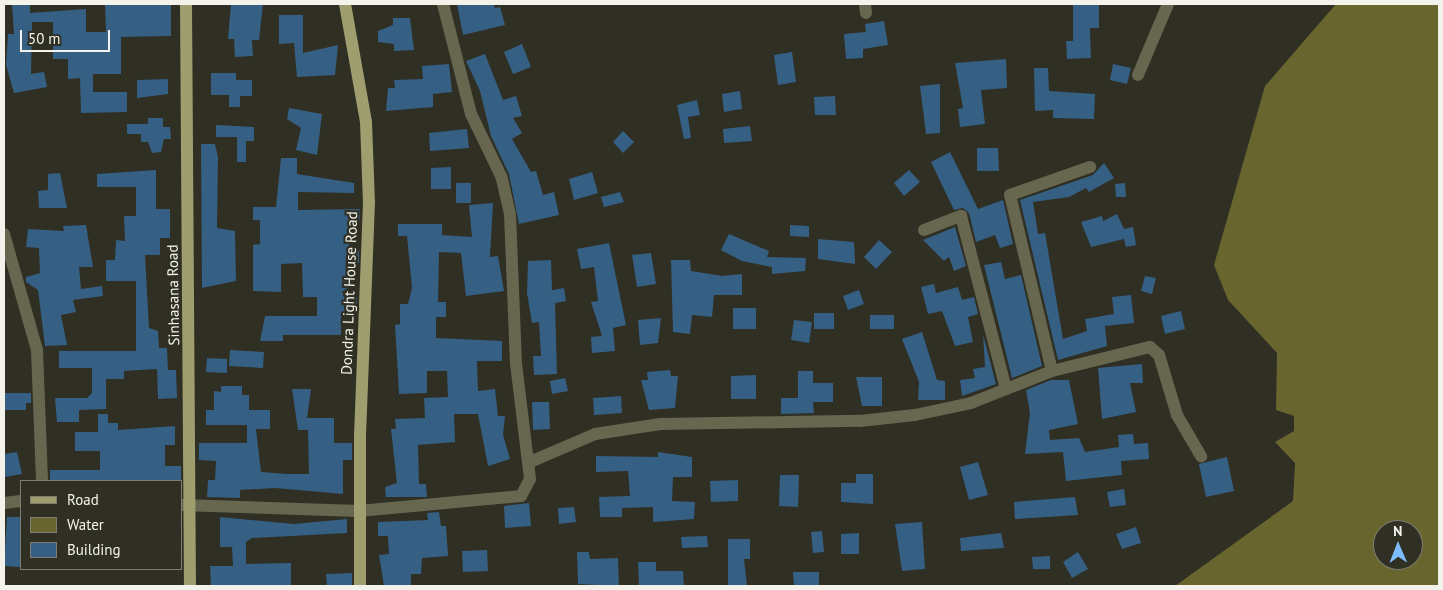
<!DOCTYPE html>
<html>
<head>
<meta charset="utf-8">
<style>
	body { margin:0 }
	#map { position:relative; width:1443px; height:590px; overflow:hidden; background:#2f2f24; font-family:"PT Sans",sans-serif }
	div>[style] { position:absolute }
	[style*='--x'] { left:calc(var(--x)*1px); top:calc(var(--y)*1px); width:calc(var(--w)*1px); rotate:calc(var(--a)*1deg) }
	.water>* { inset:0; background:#68652e }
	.building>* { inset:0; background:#365f84 }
	.street>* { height:12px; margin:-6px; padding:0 6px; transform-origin:6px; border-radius:6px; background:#676750 }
	.primary>* { height:12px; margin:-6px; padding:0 6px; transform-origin:6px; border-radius:6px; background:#9f9e6f }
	span { translate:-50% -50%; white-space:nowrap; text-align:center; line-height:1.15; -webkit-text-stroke:4.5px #2f2f24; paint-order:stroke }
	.street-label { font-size:15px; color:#f3f3ec }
	.frame { position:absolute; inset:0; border:5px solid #f3f3ec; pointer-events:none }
	.legend { position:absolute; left:20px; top:480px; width:162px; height:90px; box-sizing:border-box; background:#2f2f24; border:1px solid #7d7d74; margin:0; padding:6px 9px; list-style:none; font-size:15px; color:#f3f3ec }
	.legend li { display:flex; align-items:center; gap:10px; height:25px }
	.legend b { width:25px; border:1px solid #7d7d74 }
	.north { position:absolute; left:1373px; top:520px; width:50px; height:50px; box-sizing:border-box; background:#2f2f24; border:1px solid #7d7d74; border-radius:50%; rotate:359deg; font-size:14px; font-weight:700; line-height:20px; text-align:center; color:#f3f3ec }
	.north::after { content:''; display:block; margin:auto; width:18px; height:22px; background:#7ebdf9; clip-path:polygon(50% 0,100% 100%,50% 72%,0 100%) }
	.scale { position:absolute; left:20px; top:30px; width:90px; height:22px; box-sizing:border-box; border:2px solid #f3f3ec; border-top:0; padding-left:6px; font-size:15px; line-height:18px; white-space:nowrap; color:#f3f3ec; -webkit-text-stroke:4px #2f2f24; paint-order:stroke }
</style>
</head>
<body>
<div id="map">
	<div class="water">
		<i style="clip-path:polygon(evenodd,1336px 4px,1439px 4px,1439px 586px,1175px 586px,1293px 501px,1295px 463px,1275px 442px,1294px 431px,1294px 416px,1276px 410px,1277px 353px,1228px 300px,1214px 265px,1265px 86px,1336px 4px,1383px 530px,1413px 530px,1413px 560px,1383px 560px,1383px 530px)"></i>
	</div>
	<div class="building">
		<i style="clip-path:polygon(12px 4px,30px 4px,30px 13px,86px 9px,86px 32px,106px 32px,105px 4px,171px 4px,171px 36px,121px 37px,121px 74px,93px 74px,93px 92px,127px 92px,127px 112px,81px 113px,80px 78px,68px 79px,68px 59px,53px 59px,53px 22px,32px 22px,31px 74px,44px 72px,47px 87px,14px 93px,6px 65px,8px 34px,14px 34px)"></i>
		<i style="clip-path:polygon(231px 4px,263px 4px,259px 40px,252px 40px,253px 56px,235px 57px,234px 39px,228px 39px)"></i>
		<i style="clip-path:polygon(457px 4px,494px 4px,495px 8px,500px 7px,505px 25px,463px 35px)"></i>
		<i style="clip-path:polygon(1073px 4px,1099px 4px,1099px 28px,1090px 28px,1091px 58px,1067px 59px,1066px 41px,1073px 41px)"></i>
		<i style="clip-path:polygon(279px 15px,303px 15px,303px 53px,338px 45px,335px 75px,297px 77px,294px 43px,279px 44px)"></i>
		<i style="clip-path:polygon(393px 18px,410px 18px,414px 50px,394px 51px,394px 44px,378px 42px,378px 31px,393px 25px)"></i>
		<i style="clip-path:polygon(884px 21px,888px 45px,863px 49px,863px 58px,846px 59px,844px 34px,866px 32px,865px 24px)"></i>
		<i style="clip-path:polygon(522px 44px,531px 67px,513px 74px,504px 52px)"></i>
		<i style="clip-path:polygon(792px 52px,796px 82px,778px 85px,774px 55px)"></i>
		<i style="clip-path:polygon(485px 54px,503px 100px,516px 96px,522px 116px,513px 118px,522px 133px,512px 139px,531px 172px,536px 171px,543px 195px,554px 192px,559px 215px,519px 224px,509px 174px,491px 136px,480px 91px,466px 61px)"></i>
		<i style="clip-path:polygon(1006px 59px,1007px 88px,981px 90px,985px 124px,960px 127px,958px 109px,963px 108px,955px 63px)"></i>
		<i style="clip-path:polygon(449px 64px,452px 92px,433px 94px,433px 107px,386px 111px,388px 88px,395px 88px,394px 80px,423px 79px,422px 66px)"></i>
		<i style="clip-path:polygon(1113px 64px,1131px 68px,1127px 84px,1110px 80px)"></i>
		<i style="clip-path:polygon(1034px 68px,1048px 68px,1049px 91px,1095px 94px,1094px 119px,1053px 118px,1053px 110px,1035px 111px)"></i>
		<i style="clip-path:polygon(211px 73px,236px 73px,236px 80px,252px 80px,252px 96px,240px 96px,240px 107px,229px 107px,229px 95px,211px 95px)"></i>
		<i style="clip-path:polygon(168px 79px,168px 94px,137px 98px,137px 80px)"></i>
		<i style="clip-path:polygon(940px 84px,940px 133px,926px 134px,920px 86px)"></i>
		<i style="clip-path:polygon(740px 91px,742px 109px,724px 112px,722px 94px)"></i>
		<i style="clip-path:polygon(835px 96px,836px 115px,815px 115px,814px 97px)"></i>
		<i style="clip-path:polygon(697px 100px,700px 115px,688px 117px,691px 138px,684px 139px,677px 105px)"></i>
		<i style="clip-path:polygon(289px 108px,322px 114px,317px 155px,296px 150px,301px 128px,287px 119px)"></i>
		<i style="clip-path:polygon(148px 118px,163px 118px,163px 127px,170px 127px,171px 139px,164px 139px,161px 152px,152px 153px,148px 142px,141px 142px,141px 134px,127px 134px,127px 124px,148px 124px)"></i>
		<i style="clip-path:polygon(216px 125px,254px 127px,254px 141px,246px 141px,246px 162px,237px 162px,237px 137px,216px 137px)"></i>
		<i style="clip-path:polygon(750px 126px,752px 141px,724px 143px,723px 129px)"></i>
		<i style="clip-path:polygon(467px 129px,469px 148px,430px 151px,429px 133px)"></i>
		<i style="clip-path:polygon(623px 131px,634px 142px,623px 153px,613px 142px)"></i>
		<i style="clip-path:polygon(201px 144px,215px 144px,218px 157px,217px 228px,235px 231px,236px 281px,202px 288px)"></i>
		<i style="clip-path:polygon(977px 148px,998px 148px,999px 171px,977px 171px)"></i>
		<i style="clip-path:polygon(950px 152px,978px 209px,1003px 200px,1013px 244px,1000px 248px,995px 235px,976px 242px,969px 213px,963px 208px,954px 210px,931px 162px)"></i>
		<i style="clip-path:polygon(281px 158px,297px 158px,297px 174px,354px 183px,354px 193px,298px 192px,298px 210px,360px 209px,360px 220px,349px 221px,349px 250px,359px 250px,359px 263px,347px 263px,347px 298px,357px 298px,357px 312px,341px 312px,341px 335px,283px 335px,283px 341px,260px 341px,265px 316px,317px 316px,317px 297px,303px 297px,302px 263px,281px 264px,281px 292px,253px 291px,253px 245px,260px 244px,260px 220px,253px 220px,253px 207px,276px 207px)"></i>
		<i style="clip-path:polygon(1104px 163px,1114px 178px,1089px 192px,1086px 188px,1069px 197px,1033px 202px,1038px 234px,1045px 233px,1063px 339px,1087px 331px,1085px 319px,1114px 314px,1112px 297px,1131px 295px,1134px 323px,1105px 326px,1107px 346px,1058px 360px,1020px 200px,1093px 175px)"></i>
		<i style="clip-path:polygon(451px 167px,451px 189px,431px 189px,431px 168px)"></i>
		<i style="clip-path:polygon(156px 170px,156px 209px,170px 209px,170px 238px,160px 238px,160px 255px,145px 255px,149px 328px,158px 331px,159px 348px,167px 348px,168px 370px,176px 370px,177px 398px,158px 399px,157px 369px,124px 371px,124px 379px,106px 379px,106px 409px,79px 410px,79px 422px,57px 422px,55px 398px,87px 398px,92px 393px,92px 368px,59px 368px,59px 351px,136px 351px,136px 281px,106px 281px,106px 260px,115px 260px,116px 240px,125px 241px,124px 216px,136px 216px,136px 187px,97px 187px,97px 174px)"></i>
		<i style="clip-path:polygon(909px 170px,920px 182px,904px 196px,894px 183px)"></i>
		<i style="clip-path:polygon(592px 172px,598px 193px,574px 200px,569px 179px)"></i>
		<i style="clip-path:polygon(60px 173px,67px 208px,39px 208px,38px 191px,48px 190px,48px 174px)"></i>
		<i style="clip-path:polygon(456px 183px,471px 183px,471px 203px,456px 203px)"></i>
		<i style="clip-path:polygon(1125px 183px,1126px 197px,1116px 197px,1115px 184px)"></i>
		<i style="clip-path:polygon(620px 192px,624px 202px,604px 207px,601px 197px)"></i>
		<i style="clip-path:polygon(493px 203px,490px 257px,498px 256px,504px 291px,466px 296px,461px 253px,439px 252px,438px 302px,446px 302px,446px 317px,436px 317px,436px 338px,502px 341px,502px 361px,477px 361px,478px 391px,495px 389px,498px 416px,505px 416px,503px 435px,510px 459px,488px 466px,478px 414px,454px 414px,455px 442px,418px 445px,419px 484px,426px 484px,427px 497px,386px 497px,385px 487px,397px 483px,391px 429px,396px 429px,395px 419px,425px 418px,424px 398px,448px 397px,447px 371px,427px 371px,427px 393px,399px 394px,395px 325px,400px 324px,400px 304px,408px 304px,412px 288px,407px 236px,398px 236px,398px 224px,442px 224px,442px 235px,472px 237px,469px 205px)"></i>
		<i style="clip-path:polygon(1117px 214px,1124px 229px,1133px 227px,1136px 245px,1126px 247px,1124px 239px,1091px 247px,1081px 222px,1102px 216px,1103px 221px)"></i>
		<i style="clip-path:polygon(86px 225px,93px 267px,79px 267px,81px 289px,102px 286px,103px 296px,73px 300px,76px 312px,61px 315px,67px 345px,45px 346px,38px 290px,26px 282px,26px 277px,40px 273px,39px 248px,26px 247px,28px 229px,64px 231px,63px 226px)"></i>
		<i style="clip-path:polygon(790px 225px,809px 226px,809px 237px,790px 236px)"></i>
		<i style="clip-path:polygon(955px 227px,966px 266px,954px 271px,949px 257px,944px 261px,923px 240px)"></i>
		<i style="clip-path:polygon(729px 234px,769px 251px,767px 257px,806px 258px,805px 271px,772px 274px,772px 267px,742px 261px,721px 250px)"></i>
		<i style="clip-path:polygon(818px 239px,854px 242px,855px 264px,818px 259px)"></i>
		<i style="clip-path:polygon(879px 240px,892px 252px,876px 269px,864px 257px)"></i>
		<i style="clip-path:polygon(609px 243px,626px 325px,613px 328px,615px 351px,592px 353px,591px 337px,602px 336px,591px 302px,598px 301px,594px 267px,581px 269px,577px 249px)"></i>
		<i style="clip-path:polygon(651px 253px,656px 284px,637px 287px,632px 255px)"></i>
		<i style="clip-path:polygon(551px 260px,552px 290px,564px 288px,566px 301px,555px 303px,557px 374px,534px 375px,533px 356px,541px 356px,539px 322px,532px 323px,527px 293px,528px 261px)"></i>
		<i style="clip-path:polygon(671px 260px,690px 260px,691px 271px,722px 276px,742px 274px,742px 295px,714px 295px,712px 317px,692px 315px,690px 334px,673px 332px)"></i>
		<i style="clip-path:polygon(1001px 262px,1005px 279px,1021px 275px,1042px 366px,1012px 378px,984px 265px)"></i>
		<i style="clip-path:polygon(1145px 276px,1156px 278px,1152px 294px,1141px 291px)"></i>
		<i style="clip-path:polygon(934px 284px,936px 293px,958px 287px,962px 300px,974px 297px,978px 314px,968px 317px,973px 342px,955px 346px,942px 311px,928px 314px,921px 287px)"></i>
		<i style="clip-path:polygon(859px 290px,864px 304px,848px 310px,843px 296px)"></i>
		<i style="clip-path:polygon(733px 308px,756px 308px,756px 329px,733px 329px)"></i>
		<i style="clip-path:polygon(1181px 311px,1185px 329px,1165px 334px,1161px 316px)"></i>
		<i style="clip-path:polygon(814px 313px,834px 313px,834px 329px,814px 329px)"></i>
		<i style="clip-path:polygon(870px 315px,894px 315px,894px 329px,870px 329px)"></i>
		<i style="clip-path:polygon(661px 318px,658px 343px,640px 345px,638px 320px)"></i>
		<i style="clip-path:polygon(794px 320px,812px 322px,809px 343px,791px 340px)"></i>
		<i style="clip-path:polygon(922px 332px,937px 380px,945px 381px,945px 400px,918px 400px,919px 382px,902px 339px)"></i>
		<i style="clip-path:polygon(983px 334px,996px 384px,962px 396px,960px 380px,975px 378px,973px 369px,985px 367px)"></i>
		<i style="clip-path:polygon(230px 350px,264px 352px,263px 368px,229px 366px)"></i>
		<i style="clip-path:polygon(207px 358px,227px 359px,227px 373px,206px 372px)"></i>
		<i style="clip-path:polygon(1142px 364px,1143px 383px,1130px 383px,1136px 412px,1102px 419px,1098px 368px)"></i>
		<i style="clip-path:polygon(670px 370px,671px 376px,678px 376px,675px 408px,649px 410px,641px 380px,648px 380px,647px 372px)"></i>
		<i style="clip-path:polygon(798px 371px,813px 371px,813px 383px,833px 383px,833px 402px,813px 402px,814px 413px,781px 414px,781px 398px,798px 398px)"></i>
		<i style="clip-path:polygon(756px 375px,756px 399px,731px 399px,731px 376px)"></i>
		<i style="clip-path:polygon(856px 377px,882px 377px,882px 406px,862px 406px)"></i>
		<i style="clip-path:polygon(565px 378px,568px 391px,552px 394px,550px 381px)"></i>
		<i style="clip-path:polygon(1051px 380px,1069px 380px,1078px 424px,1049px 430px,1050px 440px,1079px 438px,1085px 452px,1119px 447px,1118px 435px,1133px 434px,1134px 444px,1148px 443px,1149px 459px,1121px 461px,1122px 475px,1066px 481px,1063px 452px,1025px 454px,1030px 413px,1026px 390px)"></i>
		<i style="clip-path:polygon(221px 386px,242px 386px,242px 395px,249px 395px,249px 410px,270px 410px,270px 429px,256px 429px,261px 472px,287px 474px,309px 474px,308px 430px,298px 430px,292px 389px,311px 389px,307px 418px,334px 418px,334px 443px,352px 443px,352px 460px,343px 460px,343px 494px,275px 488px,240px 490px,240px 498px,207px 497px,208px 480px,215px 480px,216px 461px,199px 460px,199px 443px,247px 443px,247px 425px,206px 425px,206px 410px,214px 410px,214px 391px,221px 392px)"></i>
		<i style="clip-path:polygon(4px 393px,31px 393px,31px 403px,26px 403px,26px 410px,4px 410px)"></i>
		<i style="clip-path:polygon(621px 396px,622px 413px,594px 415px,593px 398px)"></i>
		<i style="clip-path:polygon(532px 402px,549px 402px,550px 429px,533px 430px)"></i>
		<i style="clip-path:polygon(98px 414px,108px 414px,108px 423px,118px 423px,118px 430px,175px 426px,175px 445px,165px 445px,165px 466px,181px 466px,181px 481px,50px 481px,50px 470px,100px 470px,100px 451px,75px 451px,75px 432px,98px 432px)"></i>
		<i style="clip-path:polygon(17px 452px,22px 474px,5px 477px,4px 454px)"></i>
		<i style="clip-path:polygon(658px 452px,692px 457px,692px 477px,673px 477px,672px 501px,695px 502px,694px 519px,653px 522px,653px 507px,622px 508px,622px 517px,600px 517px,599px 497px,630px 496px,628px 471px,596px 472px,596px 456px,658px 457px)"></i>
		<i style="clip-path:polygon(1227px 457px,1234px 491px,1206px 497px,1199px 464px)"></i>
		<i style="clip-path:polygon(978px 462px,988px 495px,969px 500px,960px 467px)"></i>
		<i style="clip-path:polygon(856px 474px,873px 474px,873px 504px,841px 502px,841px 483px,856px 483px)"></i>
		<i style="clip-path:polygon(780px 475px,799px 475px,798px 507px,779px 506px)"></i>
		<i style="clip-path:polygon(738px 480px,738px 501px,711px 502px,710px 481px)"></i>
		<i style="clip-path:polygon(1124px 489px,1126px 505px,1110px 507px,1107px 492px)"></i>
		<i style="clip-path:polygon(1075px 497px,1078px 515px,1015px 519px,1014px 502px)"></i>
		<i style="clip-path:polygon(529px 503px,531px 526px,505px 528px,504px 506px)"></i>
		<i style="clip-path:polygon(574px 507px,576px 522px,559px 524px,558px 508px)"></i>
		<i style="clip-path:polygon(439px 512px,441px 526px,446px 526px,448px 556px,422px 558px,421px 574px,411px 574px,411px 586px,384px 586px,379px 555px,389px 554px,388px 536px,378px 536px,378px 522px,428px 520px,427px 513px)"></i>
		<i style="clip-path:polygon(7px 517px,21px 517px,20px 567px,4px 566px)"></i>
		<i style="clip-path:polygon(220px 517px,294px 524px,347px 519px,347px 533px,252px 538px,246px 542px,246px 564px,291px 563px,291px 586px,211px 586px,210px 566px,233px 566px,232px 547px,220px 547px)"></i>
		<i style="clip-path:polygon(922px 522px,925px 569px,902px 571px,895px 524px)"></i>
		<i style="clip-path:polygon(1136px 527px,1141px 543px,1122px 549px,1116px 534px)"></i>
		<i style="clip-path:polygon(822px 531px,824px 552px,813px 553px,811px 532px)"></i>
		<i style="clip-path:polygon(859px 533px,859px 554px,841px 554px,841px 534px)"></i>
		<i style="clip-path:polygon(1001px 533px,1004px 548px,961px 551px,960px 538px)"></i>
		<i style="clip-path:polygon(707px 536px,708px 547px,682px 548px,681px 537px)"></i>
		<i style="clip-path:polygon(728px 539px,750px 539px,750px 559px,744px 559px,747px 586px,728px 586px)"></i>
		<i style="clip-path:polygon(487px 550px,488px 571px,463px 572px,462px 551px)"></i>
		<i style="clip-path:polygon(577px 552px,589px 552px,590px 559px,618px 558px,619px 586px,578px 584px)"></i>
		<i style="clip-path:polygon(1078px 552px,1088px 569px,1072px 578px,1063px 562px)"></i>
		<i style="clip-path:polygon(1050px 556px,1050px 569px,1033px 569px,1032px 557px)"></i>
		<i style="clip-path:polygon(638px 562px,656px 562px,656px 571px,683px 571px,684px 586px,639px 586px)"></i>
		<i style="clip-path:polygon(793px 572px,819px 572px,819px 586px,794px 586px)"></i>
		<i style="clip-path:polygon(352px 573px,352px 586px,327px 586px,326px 574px)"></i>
	</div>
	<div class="street">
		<i style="--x:865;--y:4;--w:9;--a:84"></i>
		<i style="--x:1138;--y:75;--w:77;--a:-67.1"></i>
		<i style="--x:924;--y:230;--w:40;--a:-21"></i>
		<i style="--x:961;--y:216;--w:179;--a:75.4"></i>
		<i style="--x:4;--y:234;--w:121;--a:74.1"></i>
		<i style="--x:37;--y:350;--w:131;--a:87.8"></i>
		<i style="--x:1052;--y:371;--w:181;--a:-103.4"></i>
		<i style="--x:1010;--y:195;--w:85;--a:-19.3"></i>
		<i style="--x:530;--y:462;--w:71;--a:-23.3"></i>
		<i style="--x:595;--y:434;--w:66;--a:-8.7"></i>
		<i style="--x:660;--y:424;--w:200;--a:-0.9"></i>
		<i style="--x:860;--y:421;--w:55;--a:-6.2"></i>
		<i style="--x:915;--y:415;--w:57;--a:-12.1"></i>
		<i style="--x:971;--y:403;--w:87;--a:-21.6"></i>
		<i style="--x:1052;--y:371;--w:101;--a:-13.8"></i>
		<i style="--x:1150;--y:347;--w:12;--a:42"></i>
		<i style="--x:1159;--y:355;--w:63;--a:73.3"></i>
		<i style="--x:1177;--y:415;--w:48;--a:59.7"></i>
		<i style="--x:4;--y:503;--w:17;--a:-7"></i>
		<i style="--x:181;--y:505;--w:178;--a:1.9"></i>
		<i style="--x:359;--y:511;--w:163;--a:-5.3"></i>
		<i style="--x:521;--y:496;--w:19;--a:-62"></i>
		<i style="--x:530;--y:479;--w:116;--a:-96.9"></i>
		<i style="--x:516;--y:364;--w:150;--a:-92.3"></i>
		<i style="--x:510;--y:214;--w:39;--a:-103"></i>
		<i style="--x:501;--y:176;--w:69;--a:-115.8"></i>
		<i style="--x:471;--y:114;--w:114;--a:-104.3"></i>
	</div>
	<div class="primary">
		<i style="--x:186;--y:4;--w:582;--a:89.61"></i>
		<i style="--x:345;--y:4;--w:120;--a:79.9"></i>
		<i style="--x:366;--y:122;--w:80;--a:87.9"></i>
		<i style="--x:369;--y:202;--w:232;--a:92.2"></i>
		<i style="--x:360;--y:434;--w:152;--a:90"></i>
	</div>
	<div class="street-label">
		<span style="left:349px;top:293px;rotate:-88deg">Dondra Light House Road</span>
		<span style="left:173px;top:295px;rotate:-91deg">Sinhasana Road</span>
	</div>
	<div class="frame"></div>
	<ul class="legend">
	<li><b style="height:6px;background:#9f9e6f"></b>Road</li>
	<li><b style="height:14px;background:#68652e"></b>Water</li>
	<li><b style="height:14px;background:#365f84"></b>Building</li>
	</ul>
	<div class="north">N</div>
	<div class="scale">50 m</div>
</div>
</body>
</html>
